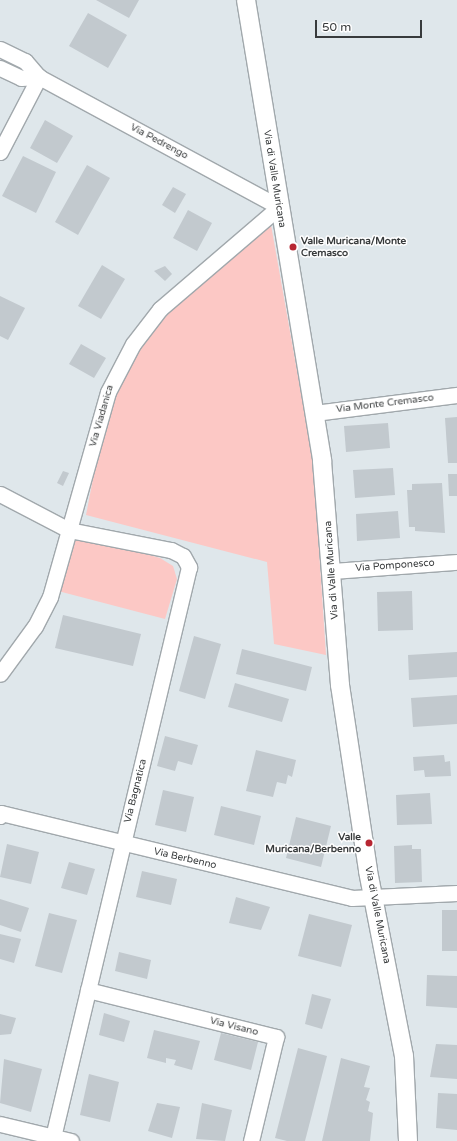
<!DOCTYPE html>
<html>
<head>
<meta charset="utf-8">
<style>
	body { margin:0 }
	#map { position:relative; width:457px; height:1141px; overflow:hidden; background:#dfe7eb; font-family:"Varela Round",sans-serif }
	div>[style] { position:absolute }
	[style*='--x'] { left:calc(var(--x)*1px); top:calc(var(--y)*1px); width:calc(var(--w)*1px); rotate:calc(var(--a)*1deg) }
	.green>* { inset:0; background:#fcc8c5 }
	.building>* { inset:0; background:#c2c9ce }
	.roads { filter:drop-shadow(1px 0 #a1a8ac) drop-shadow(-1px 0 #a1a8ac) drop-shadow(0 1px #a1a8ac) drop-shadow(0 -1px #a1a8ac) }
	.minor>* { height:15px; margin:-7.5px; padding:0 7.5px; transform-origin:7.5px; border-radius:7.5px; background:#fff }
	.tertiary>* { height:18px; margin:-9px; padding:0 9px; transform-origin:9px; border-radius:9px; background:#fff }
	.dots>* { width:11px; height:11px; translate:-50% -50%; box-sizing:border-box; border:2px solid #fff; border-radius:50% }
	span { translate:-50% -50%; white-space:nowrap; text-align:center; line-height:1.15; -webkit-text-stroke:3px #fff; paint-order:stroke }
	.street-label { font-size:10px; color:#383b3c }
	.poi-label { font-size:10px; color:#383b3c; font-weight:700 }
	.left { translate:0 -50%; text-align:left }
	.right { translate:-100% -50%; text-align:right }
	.scale { position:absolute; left:315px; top:20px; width:107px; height:18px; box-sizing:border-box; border:2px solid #383b3c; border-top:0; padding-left:5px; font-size:12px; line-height:14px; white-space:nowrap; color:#383b3c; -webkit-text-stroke:3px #fff; paint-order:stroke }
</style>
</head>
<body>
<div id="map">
	<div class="green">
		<i style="clip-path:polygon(271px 225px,313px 461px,326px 655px,274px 644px,267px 562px,86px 515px,100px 443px,113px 401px,145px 341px,175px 306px,212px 271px)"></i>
		<i style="clip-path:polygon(76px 534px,160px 558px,173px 566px,177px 579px,165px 619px,58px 591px)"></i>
	</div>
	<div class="building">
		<i style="clip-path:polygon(96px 0,139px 0,129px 18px)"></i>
		<i style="clip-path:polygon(88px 13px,127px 35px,108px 68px,69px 46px)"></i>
		<i style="clip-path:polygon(45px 120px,73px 136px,57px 163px,30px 148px)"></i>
		<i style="clip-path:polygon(23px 156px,56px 172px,36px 213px,2px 196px)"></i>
		<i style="clip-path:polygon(87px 165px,110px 178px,78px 235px,55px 222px)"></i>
		<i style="clip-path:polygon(173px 187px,186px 194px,175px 213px,162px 205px)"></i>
		<i style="clip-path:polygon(188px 210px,212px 223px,197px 251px,173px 238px)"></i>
		<i style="clip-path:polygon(102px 265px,125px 279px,101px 319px,78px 306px)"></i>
		<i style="clip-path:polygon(165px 266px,172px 274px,165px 281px,154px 271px)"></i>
		<i style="clip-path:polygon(0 296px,25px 308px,8px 340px,0 336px)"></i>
		<i style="clip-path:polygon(81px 344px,106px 358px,94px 378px,69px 364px)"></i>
		<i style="clip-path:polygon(457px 417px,457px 463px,448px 463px,445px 418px)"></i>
		<i style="clip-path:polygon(388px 423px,390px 448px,346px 452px,344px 426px)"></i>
		<i style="clip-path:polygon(393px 468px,395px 495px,355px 498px,353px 470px)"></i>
		<i style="clip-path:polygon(63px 471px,69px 473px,63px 486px,57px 483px)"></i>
		<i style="clip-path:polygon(448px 474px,457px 474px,457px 496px,449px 496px)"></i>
		<i style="clip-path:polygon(442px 483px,445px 533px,415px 531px,415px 527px,409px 527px,407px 490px,412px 490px,412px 484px)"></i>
		<i style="clip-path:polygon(398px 511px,400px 538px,357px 541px,356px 514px)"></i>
		<i style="clip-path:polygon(412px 591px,413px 630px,378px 631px,377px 592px)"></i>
		<i style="clip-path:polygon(63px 615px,141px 634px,133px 666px,55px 648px)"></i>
		<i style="clip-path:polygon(194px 636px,221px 644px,205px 699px,179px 691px)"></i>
		<i style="clip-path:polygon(242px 649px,312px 667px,306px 691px,236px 674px)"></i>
		<i style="clip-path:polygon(457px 652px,457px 677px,409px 680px,408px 655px)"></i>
		<i style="clip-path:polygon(235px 683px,289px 699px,282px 722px,228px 707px)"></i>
		<i style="clip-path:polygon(457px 695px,457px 724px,413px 727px,411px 698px)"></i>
		<i style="clip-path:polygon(165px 736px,198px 745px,192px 765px,178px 761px,175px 771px,157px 766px)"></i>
		<i style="clip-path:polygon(256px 750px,296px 760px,292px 777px,288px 775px,286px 784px,277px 782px,273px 797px,246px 791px)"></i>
		<i style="clip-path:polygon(444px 755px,445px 762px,450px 761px,451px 776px,425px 777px,424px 770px,414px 771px,413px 757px)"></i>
		<i style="clip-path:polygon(163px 790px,194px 797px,186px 832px,155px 825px)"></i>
		<i style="clip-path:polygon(430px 793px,432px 824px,397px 825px,396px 795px)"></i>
		<i style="clip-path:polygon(221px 806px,261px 816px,254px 845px,214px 835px)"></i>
		<i style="clip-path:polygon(296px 817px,331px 826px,321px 867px,286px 858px)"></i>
		<i style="clip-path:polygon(7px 844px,39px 852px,31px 884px,0 877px)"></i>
		<i style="clip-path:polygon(412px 845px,412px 849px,421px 849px,422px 882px,395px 883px,394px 846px)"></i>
		<i style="clip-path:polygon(69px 862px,95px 869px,87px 895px,61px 888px)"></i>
		<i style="clip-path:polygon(142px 871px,177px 879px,171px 905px,136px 897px)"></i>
		<i style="clip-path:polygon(236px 897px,270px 907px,261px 930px,229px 923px)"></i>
		<i style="clip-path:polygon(0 899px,29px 908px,21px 932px,0 925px)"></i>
		<i style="clip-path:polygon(442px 910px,457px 910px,457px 951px,442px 951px)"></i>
		<i style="clip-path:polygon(49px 913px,77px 920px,62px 973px,35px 966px)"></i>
		<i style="clip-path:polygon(309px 914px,352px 925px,341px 967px,298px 956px)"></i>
		<i style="clip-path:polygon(0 934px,21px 939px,14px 963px,0 959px)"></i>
		<i style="clip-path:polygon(119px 952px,151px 960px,147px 979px,115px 971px)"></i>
		<i style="clip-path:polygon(427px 975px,457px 976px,457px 1008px,426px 1006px)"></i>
		<i style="clip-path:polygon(312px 994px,331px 999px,322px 1029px,305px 1024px)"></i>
		<i style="clip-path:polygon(104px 1013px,130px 1021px,124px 1042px,99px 1035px)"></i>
		<i style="clip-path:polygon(0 1014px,16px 1018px,11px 1034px,0 1035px)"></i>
		<i style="clip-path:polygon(154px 1030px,200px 1041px,192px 1070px,174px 1065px,176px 1060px,166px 1058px,166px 1063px,147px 1058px)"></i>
		<i style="clip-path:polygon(221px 1033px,258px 1042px,251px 1070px,214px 1060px)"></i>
		<i style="clip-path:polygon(436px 1044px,457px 1045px,457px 1079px,430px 1077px)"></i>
		<i style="clip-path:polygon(298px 1048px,327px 1056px,305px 1141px,287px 1141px,275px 1138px)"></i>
		<i style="clip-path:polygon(341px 1058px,370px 1066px,364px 1087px,370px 1088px,366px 1100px,370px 1102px,368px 1111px,373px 1113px,370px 1141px,322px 1141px)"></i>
		<i style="clip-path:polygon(4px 1059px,42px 1069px,31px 1112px,0 1103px)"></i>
		<i style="clip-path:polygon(89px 1074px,119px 1082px,110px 1122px,80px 1115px)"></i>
		<i style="clip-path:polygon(438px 1093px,457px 1094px,457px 1130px,436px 1128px)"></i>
		<i style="clip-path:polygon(157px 1103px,180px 1107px,172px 1138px,148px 1131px)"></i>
		<i style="clip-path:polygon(202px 1103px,232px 1110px,225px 1141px,196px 1139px)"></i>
	</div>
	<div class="roads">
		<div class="minor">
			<i style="--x:0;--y:49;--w:28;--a:26"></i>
			<i style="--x:25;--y:61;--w:21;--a:49"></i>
			<i style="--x:39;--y:77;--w:273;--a:28.4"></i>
			<i style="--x:279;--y:207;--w:157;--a:139.4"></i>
			<i style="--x:160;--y:309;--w:44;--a:127.6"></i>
			<i style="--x:133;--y:344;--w:54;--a:117.5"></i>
			<i style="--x:108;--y:392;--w:213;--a:105.8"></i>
			<i style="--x:50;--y:597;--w:33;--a:117"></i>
			<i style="--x:35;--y:626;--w:59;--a:126.1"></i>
			<i style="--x:0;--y:68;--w:23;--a:25"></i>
			<i style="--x:21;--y:78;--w:18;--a:-3"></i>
			<i style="--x:0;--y:152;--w:85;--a:-62.5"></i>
			<i style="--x:314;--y:413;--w:144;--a:-7.2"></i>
			<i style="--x:0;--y:494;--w:78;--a:27.6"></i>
			<i style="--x:69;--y:530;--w:104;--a:11.1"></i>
			<i style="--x:171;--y:550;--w:13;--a:27"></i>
			<i style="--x:183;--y:556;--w:13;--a:61"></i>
			<i style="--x:189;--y:567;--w:590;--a:103.42"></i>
			<i style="--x:333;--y:571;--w:124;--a:-4.2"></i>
			<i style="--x:0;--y:816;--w:3;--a:-72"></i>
			<i style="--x:1;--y:813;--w:361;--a:13.6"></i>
			<i style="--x:352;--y:898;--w:105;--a:-2.7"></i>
			<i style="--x:88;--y:990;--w:194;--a:14"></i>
			<i style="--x:276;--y:1037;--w:107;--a:103.5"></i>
			<i style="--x:0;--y:1124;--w:73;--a:13.5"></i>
		</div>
		<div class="tertiary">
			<i style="--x:246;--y:0;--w:467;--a:80.6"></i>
			<i style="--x:322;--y:461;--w:225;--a:85.4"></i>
			<i style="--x:340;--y:685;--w:188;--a:81.4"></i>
			<i style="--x:368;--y:871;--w:188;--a:79"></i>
			<i style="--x:404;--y:1056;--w:85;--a:87.3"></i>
		</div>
	</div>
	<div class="dots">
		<i style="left:293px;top:247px;background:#b72632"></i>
		<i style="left:369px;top:843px;background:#b72632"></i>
	</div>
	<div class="street-label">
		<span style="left:159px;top:142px;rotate:28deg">Via Pedrengo</span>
		<span style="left:274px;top:179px;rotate:81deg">Via di Valle Muricana</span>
		<span style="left:385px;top:404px;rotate:-7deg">Via Monte Cremasco</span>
		<span style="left:102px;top:416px;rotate:-74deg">Via Viadanica</span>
		<span style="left:395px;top:566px;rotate:-4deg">Via Pomponesco</span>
		<span style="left:332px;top:570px;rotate:-94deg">Via di Valle Muricana</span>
		<span style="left:136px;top:791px;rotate:-76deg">Via Bagnatica</span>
		<span style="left:185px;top:859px;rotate:13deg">Via Berbenno</span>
		<span style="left:377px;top:915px;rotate:79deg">Via di Valle Muricana</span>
		<span style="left:234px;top:1027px;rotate:14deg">Via Visano</span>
	</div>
	<div class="poi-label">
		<span class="left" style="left:301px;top:247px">Valle Muricana/Monte<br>Cremasco</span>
		<span class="right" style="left:361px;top:843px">Valle<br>Muricana/Berbenno</span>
	</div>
	<div class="scale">50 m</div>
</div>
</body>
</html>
